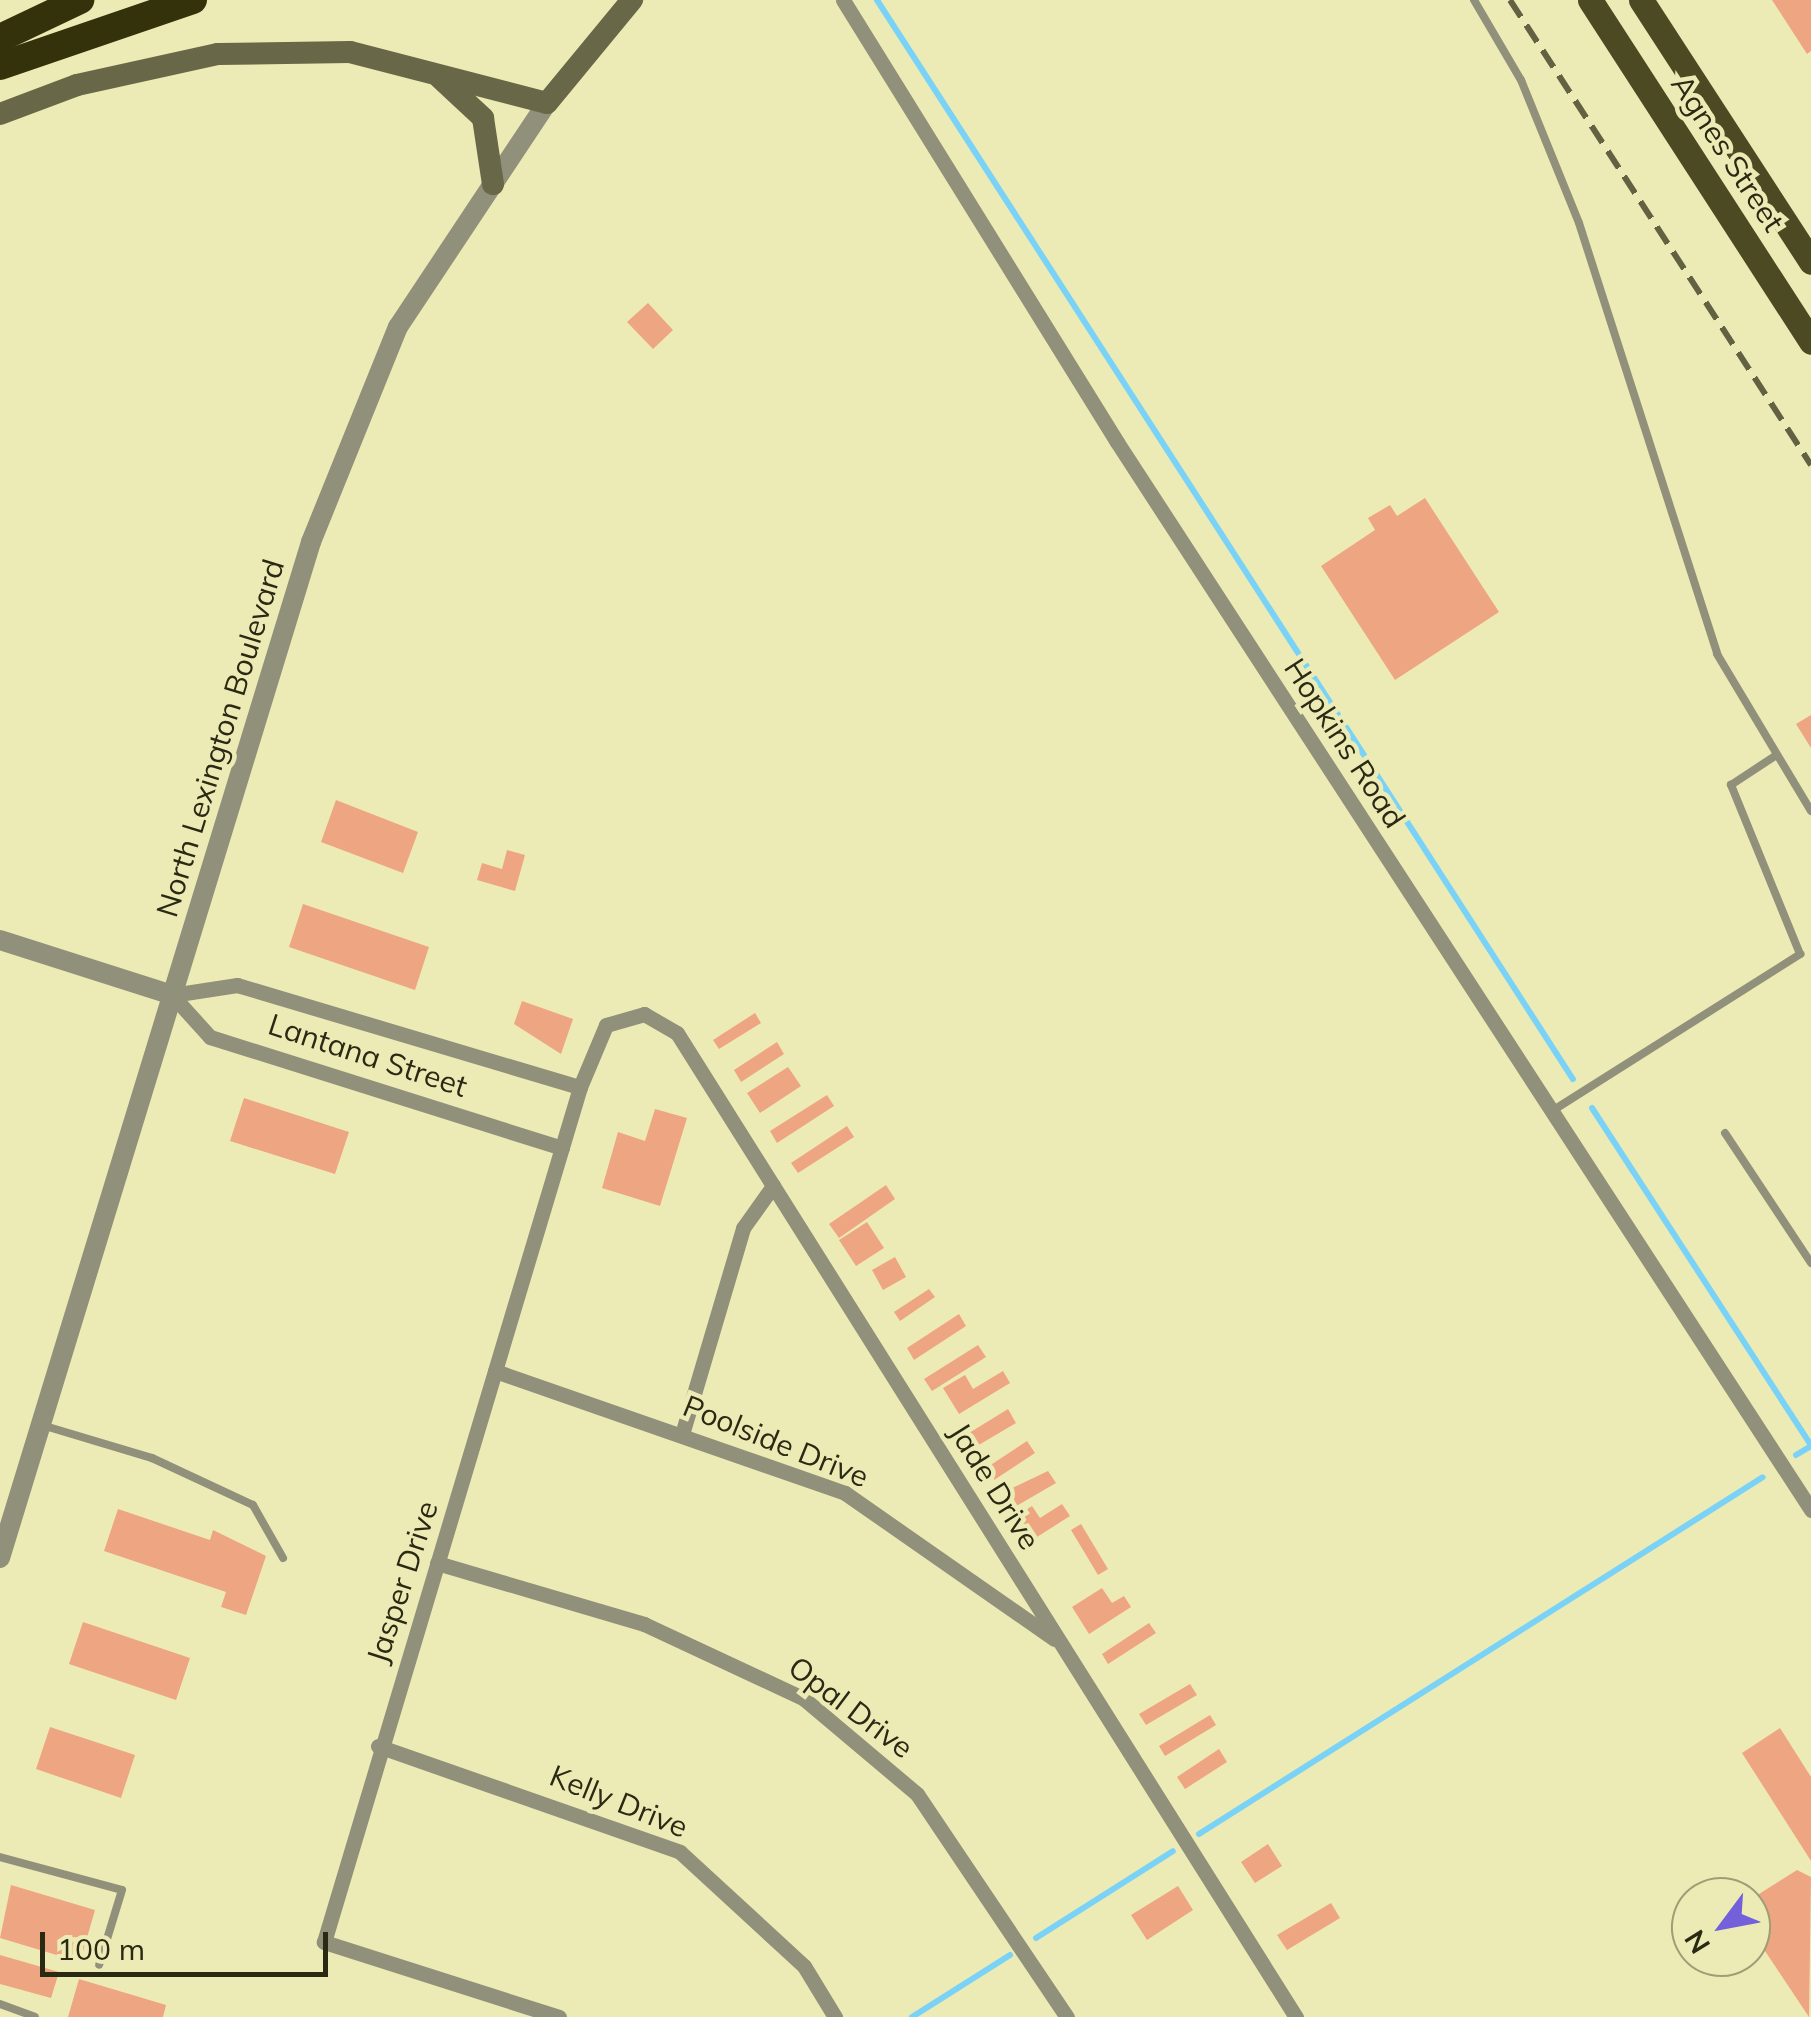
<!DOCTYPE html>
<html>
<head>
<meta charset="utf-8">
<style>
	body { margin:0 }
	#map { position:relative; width:1811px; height:2017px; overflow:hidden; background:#edebb5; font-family:Mulish,sans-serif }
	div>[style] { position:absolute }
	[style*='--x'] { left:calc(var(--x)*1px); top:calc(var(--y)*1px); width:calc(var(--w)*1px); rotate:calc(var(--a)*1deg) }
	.stream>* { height:6px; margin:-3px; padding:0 3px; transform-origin:3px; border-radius:3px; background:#7ad3f7 }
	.building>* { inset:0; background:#eea582 }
	.service>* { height:8px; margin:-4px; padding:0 4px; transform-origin:4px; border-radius:4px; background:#91917b }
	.minor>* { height:15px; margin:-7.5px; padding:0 7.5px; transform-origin:7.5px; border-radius:7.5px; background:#91917b }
	.tertiary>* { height:20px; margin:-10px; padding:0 10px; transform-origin:10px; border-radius:10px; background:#91917b }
	.secondary>* { height:22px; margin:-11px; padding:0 11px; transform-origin:11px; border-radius:11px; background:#686747 }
	.primary>* { height:25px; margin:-12.5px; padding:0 12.5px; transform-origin:12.5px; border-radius:12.5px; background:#4c4a22 }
	.motorway>* { height:28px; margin:-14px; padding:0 14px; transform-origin:14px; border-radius:14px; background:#34320b }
	.rail>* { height:6px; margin-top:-3px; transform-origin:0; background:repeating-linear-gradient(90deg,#626142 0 20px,transparent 0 30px) }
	span { translate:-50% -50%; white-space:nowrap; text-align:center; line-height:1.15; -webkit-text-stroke:9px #edebb5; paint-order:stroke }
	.street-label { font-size:30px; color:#2a2914 }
	.north { position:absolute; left:1671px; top:1877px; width:100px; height:100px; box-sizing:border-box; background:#edebb5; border:2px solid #9f9d75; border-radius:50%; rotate:238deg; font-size:28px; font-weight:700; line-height:40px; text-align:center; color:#2a2914 }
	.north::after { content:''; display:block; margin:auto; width:35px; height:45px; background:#7360da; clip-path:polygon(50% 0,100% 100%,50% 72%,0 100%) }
	.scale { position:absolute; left:40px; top:1932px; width:288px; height:45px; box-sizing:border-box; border:5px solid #2a2914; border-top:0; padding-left:12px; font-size:30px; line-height:35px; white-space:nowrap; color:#2a2914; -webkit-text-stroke:8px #edebb5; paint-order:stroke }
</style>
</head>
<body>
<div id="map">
	<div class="stream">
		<i style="--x:877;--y:0;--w:1284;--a:57.18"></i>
		<i style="--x:1592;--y:1108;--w:402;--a:57"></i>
		<i style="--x:1796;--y:1455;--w:17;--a:-31"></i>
		<i style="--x:1199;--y:1834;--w:667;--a:-32.33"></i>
		<i style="--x:1036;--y:1938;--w:162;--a:-32.4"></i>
		<i style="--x:912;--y:2017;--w:116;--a:-32.3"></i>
	</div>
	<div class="building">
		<i style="clip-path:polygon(1772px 0,1811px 0,1811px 51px,1807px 54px)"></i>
		<i style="clip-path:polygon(648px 303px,673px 330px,653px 349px,627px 322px)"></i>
		<i style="clip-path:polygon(1425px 498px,1499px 612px,1395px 680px,1321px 566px,1375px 530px,1368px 518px,1390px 505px,1397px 516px)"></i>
		<i style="clip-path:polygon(1811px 715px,1811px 748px,1796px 724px)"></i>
		<i style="clip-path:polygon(336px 800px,418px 832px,403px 873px,321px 842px)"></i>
		<i style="clip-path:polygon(507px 850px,525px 855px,515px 891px,477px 880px,482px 863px,502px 869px)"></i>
		<i style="clip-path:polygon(303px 904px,429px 947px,415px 990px,289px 947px)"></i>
		<i style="clip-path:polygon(522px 1001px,573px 1019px,561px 1054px,514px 1024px)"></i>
		<i style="clip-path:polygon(755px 1013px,761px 1023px,719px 1049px,713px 1040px)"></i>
		<i style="clip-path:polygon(777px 1042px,784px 1054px,741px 1082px,734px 1070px)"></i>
		<i style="clip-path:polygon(788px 1067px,801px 1086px,760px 1113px,747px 1093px)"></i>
		<i style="clip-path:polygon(827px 1095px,834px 1106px,777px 1143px,770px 1131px)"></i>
		<i style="clip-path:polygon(244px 1098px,349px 1132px,335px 1174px,230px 1141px)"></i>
		<i style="clip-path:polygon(655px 1109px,687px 1118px,660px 1206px,602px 1188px,618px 1132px,645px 1141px)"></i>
		<i style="clip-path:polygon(847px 1126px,854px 1137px,798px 1173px,791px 1163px)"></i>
		<i style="clip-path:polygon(886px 1185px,895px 1199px,839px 1238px,829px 1224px)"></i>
		<i style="clip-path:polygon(867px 1222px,884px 1248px,856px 1266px,839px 1240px)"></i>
		<i style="clip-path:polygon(895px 1257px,906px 1277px,883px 1290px,872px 1270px)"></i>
		<i style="clip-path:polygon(929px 1289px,935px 1297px,900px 1321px,894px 1312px)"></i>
		<i style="clip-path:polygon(959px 1314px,966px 1326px,914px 1360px,907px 1348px)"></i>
		<i style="clip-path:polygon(978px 1345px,986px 1357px,932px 1391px,924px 1379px)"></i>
		<i style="clip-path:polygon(1003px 1371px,1010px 1383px,959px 1414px,943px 1388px,965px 1375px,973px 1389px)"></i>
		<i style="clip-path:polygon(1008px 1409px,1016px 1423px,977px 1446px,969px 1433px)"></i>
		<i style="clip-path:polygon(1027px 1441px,1035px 1453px,991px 1482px,983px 1470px)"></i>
		<i style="clip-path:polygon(1048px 1471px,1056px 1483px,1013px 1508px,1004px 1492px)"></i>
		<i style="clip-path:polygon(1062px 1504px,1070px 1516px,1026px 1544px,1021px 1513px,1032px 1506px,1040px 1518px)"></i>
		<i style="clip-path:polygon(118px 1509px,210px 1540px,213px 1530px,266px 1556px,246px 1615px,221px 1607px,226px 1592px,104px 1551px)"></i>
		<i style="clip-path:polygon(1081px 1524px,1108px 1569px,1098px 1575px,1071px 1530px)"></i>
		<i style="clip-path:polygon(1102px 1588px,1112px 1603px,1124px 1596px,1131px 1607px,1089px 1634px,1072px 1607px)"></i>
		<i style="clip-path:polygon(83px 1622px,190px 1658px,176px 1700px,69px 1664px)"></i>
		<i style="clip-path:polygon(1149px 1623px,1156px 1633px,1108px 1664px,1102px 1654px)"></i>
		<i style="clip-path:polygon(1190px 1684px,1197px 1695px,1146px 1725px,1139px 1714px)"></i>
		<i style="clip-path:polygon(1210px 1715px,1216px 1725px,1165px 1756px,1159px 1746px)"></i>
		<i style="clip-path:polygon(50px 1727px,135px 1755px,121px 1798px,36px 1769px)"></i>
		<i style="clip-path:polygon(1780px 1728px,1811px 1777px,1811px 1861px,1742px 1753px)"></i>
		<i style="clip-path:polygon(1219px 1749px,1227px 1762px,1185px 1789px,1177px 1777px)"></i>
		<i style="clip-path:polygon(1268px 1844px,1282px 1866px,1255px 1883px,1241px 1862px)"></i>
		<i style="clip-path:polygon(1797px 1870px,1811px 1877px,1809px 2017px,1751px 1930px,1751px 1899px)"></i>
		<i style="clip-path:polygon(11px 1885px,95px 1910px,80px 1962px,0 1938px)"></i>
		<i style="clip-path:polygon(1178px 1886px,1193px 1910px,1147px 1940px,1131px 1915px)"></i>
		<i style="clip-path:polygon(1331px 1903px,1340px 1918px,1287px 1950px,1277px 1935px)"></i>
		<i style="clip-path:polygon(0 1955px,59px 1972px,51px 1998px,0 1984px)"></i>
		<i style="clip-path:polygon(79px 1979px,166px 2005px,163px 2017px,68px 2017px)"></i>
	</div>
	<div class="service">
		<i style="--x:1474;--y:0;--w:93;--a:59.6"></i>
		<i style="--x:1521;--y:80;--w:154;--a:67.9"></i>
		<i style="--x:1579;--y:223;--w:453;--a:72.2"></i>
		<i style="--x:1717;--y:654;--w:183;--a:59.1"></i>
		<i style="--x:1552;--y:1111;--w:294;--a:-32.3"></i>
		<i style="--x:1800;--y:954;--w:183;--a:-112.2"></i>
		<i style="--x:1731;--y:785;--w:53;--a:-33.4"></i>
		<i style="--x:1725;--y:1133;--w:156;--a:56.5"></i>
		<i style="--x:45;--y:1426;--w:112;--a:16.7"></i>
		<i style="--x:152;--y:1458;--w:111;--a:25"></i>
		<i style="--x:253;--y:1505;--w:61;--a:60.5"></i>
		<i style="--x:0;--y:1857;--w:126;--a:15.1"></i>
		<i style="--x:122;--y:1890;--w:78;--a:107"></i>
		<i style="--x:0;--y:2004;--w:37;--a:20"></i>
	</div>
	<div class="minor">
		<i style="--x:843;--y:0;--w:520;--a:58.2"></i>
		<i style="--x:1117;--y:442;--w:1274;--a:56.98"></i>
		<i style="--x:172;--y:995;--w:57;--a:47.9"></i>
		<i style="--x:210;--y:1037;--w:369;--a:17.5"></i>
		<i style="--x:172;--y:995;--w:66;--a:-8.7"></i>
		<i style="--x:237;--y:985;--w:358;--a:16.6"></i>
		<i style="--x:495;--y:1371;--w:371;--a:19.2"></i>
		<i style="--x:845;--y:1493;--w:255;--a:34.9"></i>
		<i style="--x:683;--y:1431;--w:212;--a:-73.5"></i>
		<i style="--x:743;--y:1228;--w:52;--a:-54.5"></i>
		<i style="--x:437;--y:1563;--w:216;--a:16.4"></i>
		<i style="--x:644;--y:1624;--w:175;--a:25"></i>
		<i style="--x:803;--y:1698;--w:149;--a:40.1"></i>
		<i style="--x:917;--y:1794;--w:269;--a:56.1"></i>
		<i style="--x:378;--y:1746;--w:320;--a:19.3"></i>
		<i style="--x:680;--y:1852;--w:168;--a:42.6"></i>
		<i style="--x:804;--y:1966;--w:60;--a:58.7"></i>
		<i style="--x:559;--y:2017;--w:247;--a:-162.3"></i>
		<i style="--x:324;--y:1942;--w:893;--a:-73.33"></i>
		<i style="--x:580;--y:1087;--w:67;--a:-67.2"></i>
		<i style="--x:606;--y:1025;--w:40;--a:-16"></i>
		<i style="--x:644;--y:1014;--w:38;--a:30"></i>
		<i style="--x:677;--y:1033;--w:1163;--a:57.83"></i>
	</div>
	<div class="tertiary">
		<i style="--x:0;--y:940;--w:181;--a:17.7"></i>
		<i style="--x:0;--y:1558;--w:1063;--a:-72.98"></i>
		<i style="--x:311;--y:542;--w:232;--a:-68"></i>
		<i style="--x:398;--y:327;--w:269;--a:-56.4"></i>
	</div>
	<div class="secondary">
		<i style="--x:440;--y:78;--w:59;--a:42.9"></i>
		<i style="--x:483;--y:118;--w:67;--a:81.4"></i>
		<i style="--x:0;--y:114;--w:82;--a:-20.6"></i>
		<i style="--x:77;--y:85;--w:144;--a:-12.4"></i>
		<i style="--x:218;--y:54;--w:132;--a:-0.9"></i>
		<i style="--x:350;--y:52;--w:203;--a:14.5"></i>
		<i style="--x:547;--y:103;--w:134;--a:-50.5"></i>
	</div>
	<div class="primary">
		<i style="--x:1590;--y:0;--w:407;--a:57.1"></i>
		<i style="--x:1641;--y:0;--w:312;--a:57"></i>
	</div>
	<div class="motorway">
		<i style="--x:0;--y:38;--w:89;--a:-25.4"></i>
		<i style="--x:0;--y:66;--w:204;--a:-18.9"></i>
	</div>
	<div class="rail">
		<i style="--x:1510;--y:0;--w:554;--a:57.08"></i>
	</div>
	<div class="street-label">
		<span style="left:1728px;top:153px;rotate:57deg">Agnes Street</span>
		<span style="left:220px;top:738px;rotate:-73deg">North Lexington Boulevard</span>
		<span style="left:1345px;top:743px;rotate:57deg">Hopkins Road</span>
		<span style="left:368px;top:1055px;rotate:18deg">Lantana Street</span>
		<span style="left:776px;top:1441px;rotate:22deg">Poolside Drive</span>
		<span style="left:995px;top:1486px;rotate:58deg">Jade Drive</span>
		<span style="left:402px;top:1582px;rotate:-72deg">Jasper Drive</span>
		<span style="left:851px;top:1707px;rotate:37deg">Opal Drive</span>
		<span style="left:619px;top:1801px;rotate:22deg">Kelly Drive</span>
	</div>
	<div class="north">N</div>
	<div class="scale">100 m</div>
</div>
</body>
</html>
